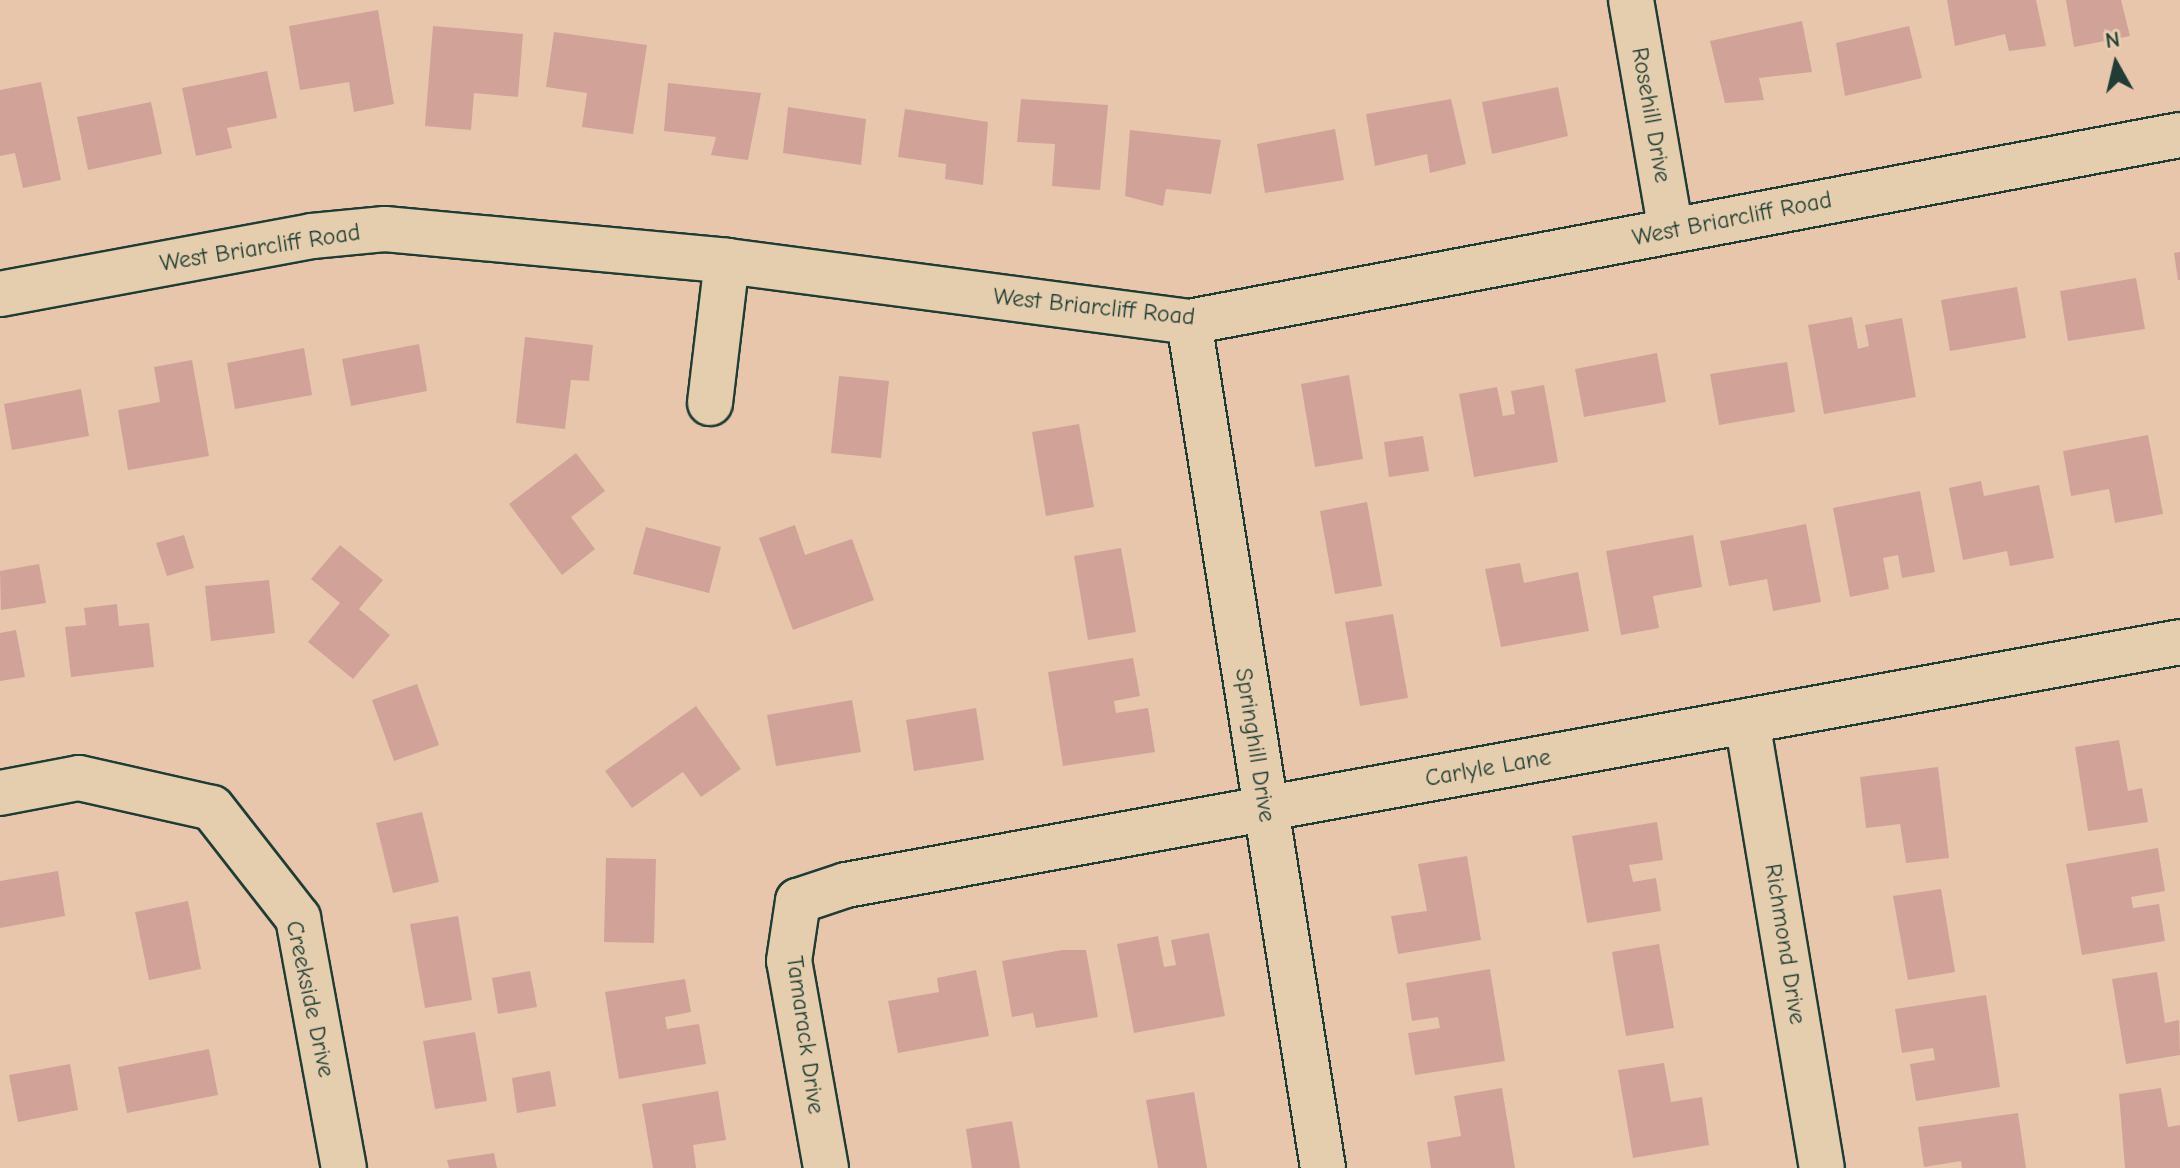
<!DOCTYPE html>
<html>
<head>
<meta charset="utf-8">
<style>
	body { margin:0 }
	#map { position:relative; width:2180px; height:1168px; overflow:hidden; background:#e7c6ac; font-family:"Comic Neue",sans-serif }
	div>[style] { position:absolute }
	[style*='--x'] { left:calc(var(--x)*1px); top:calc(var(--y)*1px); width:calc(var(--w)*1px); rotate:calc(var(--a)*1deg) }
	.building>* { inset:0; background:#d1a398 }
	.roads { filter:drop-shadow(2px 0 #1f3d34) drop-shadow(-2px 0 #1f3d34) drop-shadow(0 2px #1f3d34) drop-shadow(0 -2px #1f3d34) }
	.minor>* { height:44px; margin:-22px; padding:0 22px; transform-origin:22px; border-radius:22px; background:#e4ceae }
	span { translate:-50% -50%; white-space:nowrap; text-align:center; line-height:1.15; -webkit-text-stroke:6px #e4ceae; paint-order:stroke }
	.street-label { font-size:24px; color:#1f3d34 }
	.north { position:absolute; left:2076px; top:24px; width:80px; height:80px; -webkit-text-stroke:6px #e4ceae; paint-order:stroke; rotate:352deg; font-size:22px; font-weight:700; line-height:32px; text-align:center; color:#1f3d34 }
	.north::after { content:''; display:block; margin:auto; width:28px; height:36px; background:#1f3d34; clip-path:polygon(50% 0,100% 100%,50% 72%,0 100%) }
</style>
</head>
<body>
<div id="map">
	<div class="building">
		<i style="clip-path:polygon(1947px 0,2036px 0,2046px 46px,2009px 51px,2005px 34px,1955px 46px)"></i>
		<i style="clip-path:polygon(2066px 0,2121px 0,2130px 36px,2074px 47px)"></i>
		<i style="clip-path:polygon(378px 10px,394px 104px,354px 112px,349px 82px,300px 90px,289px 26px)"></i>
		<i style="clip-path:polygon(1802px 21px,1812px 72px,1759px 78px,1764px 100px,1725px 103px,1710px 41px)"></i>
		<i style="clip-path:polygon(433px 26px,523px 34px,518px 97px,474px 93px,471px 130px,425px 126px)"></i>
		<i style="clip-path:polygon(1909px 26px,1922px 78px,1845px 96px,1836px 43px)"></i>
		<i style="clip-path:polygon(554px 32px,647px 45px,633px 134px,582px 127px,587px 93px,546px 87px)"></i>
		<i style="clip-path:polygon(267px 71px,277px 118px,227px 128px,232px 148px,196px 156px,182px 88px)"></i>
		<i style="clip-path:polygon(41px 82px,61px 180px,23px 188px,15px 153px,0 156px,0 90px)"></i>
		<i style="clip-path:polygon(668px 83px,761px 93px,748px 160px,711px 155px,716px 137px,664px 131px)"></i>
		<i style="clip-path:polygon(1558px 87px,1568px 136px,1492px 154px,1482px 102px)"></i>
		<i style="clip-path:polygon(1021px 99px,1108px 105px,1100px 190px,1052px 186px,1055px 144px,1017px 142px)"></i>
		<i style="clip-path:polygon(1451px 99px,1466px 164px,1430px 173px,1427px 154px,1375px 166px,1366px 114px)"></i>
		<i style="clip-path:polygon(151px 102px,162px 154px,88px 170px,77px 117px)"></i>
		<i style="clip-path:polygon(788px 107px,866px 119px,861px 165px,783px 153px)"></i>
		<i style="clip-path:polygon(905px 109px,988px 122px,983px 185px,945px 179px,946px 164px,898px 157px)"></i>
		<i style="clip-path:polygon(1335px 129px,1344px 180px,1265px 193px,1257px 144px)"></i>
		<i style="clip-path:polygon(1130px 130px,1221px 140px,1211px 194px,1166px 189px,1163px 206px,1125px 196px)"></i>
		<i style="clip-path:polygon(2180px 252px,2180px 280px,2178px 280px,2174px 253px)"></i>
		<i style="clip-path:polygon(2136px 278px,2145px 329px,2068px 341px,2060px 291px)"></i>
		<i style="clip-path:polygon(2017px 287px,2026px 338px,1950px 351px,1941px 300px)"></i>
		<i style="clip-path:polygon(1852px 317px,1858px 349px,1869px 346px,1865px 325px,1902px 318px,1916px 397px,1824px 414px,1808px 325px)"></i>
		<i style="clip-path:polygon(525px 337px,593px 345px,589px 381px,571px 380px,565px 429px,516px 423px)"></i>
		<i style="clip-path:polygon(419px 344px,427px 391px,351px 406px,342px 359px)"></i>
		<i style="clip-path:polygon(304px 348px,312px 395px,235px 409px,227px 363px)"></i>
		<i style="clip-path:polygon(1657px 353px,1666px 402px,1584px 417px,1575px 369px)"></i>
		<i style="clip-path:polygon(192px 360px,209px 456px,128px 470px,118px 410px,160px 402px,154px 367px)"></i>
		<i style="clip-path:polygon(1787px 362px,1795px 412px,1719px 425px,1710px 374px)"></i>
		<i style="clip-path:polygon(1349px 375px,1363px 459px,1315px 467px,1301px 384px)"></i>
		<i style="clip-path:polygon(839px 376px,889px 381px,881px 458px,831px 453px)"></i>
		<i style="clip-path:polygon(1544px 385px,1558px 462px,1474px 477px,1459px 394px,1497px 387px,1503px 416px,1515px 414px,1511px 391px)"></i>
		<i style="clip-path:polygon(81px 389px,89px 436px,12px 450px,4px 404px)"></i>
		<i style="clip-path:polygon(1079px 424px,1094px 507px,1046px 516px,1032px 432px)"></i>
		<i style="clip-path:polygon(2148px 435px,2163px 514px,2115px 523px,2109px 489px,2071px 496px,2063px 451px)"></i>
		<i style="clip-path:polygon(1423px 436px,1429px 471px,1389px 477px,1384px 442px)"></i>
		<i style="clip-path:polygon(576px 453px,605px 491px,571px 517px,595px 549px,562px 575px,509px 504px)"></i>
		<i style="clip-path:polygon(1981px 481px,1984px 496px,2039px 485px,2054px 558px,2010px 566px,2007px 551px,1963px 560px,1949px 488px)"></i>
		<i style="clip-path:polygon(1920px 491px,1935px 572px,1902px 578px,1898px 555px,1883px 558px,1889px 589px,1850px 597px,1833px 508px)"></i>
		<i style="clip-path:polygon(1367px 502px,1382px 586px,1335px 594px,1320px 511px)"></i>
		<i style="clip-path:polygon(1806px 524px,1821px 602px,1773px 611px,1767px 579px,1729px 586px,1720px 541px)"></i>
		<i style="clip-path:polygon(795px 525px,805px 555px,852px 539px,874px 600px,793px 630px,759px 538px)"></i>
		<i style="clip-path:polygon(646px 527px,721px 547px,709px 593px,633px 574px)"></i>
		<i style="clip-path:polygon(184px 535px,194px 568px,167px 576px,156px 543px)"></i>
		<i style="clip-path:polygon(1693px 535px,1702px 587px,1653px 596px,1659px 628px,1621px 635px,1606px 551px)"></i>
		<i style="clip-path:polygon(340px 545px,383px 580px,359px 609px,390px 635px,353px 679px,308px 642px,340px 603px,311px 579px)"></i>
		<i style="clip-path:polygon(1121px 548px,1136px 632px,1088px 640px,1074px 556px)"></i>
		<i style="clip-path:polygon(1520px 563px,1524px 583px,1578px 572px,1589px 631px,1501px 647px,1485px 569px)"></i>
		<i style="clip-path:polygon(39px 564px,46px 603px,1px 610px,0 571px)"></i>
		<i style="clip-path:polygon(269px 580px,275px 633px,211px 641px,205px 586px)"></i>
		<i style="clip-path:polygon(117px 604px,119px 626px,149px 623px,154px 667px,71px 677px,65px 627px,86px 625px,84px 608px)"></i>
		<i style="clip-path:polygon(1393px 614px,1408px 698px,1360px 706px,1345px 622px)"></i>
		<i style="clip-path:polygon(16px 630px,25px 677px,0 681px,0 633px)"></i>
		<i style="clip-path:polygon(1133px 658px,1140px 696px,1114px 701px,1116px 713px,1148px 708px,1155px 752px,1063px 766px,1048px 672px)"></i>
		<i style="clip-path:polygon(417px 684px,439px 745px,394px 761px,372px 700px)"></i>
		<i style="clip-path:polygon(852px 700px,861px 752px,776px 766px,767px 715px)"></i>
		<i style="clip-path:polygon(696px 706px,741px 769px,701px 797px,683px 772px,632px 808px,605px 771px)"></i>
		<i style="clip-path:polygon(976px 708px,984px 760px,914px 771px,906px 720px)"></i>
		<i style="clip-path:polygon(2119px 740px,2128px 791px,2142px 788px,2148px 822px,2088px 831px,2075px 747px)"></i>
		<i style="clip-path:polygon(1938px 767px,1949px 858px,1906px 863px,1900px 824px,1866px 828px,1860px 777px)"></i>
		<i style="clip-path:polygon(422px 812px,439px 882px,393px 893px,376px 823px)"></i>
		<i style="clip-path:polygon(1657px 822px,1663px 860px,1629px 865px,1633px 882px,1656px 878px,1661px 911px,1587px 923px,1572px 836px)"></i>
		<i style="clip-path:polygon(2158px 848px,2165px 891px,2131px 897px,2133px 908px,2159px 904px,2165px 941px,2082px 955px,2066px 864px)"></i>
		<i style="clip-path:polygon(1467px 856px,1481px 940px,1398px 954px,1391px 916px,1427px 911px,1418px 864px)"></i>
		<i style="clip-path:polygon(606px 858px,656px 859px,654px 943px,604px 942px)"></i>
		<i style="clip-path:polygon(58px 871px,65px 916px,0 928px,0 881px)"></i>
		<i style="clip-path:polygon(1941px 889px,1955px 972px,1908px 980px,1893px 896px)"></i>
		<i style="clip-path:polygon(188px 901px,201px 969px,149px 980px,135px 912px)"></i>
		<i style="clip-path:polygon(458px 916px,472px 1000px,425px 1008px,410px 924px)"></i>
		<i style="clip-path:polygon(1209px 933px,1225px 1016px,1134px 1033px,1117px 944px,1158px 936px,1164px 967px,1176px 965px,1171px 940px)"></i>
		<i style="clip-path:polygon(1659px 944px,1674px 1028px,1626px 1036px,1612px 952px)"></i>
		<i style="clip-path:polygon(1062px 950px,1086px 950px,1098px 1017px,1036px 1028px,1033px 1013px,1012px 1017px,1002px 961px)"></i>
		<i style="clip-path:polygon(1490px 969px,1505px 1061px,1415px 1075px,1408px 1033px,1440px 1028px,1438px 1017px,1412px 1021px,1406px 983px)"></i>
		<i style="clip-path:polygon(976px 970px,989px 1036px,898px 1053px,888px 1001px,939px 992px,937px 978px)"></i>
		<i style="clip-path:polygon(530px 971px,537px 1007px,498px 1014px,492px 978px)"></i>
		<i style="clip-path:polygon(2157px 972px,2165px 1023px,2179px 1020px,2180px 1055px,2126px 1064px,2112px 979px)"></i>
		<i style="clip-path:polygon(685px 979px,691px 1012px,665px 1017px,667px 1029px,699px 1024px,706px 1064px,619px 1079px,605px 992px)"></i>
		<i style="clip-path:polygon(1986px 995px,2000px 1087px,1916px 1101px,1910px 1064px,1935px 1060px,1933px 1048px,1902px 1053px,1895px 1009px)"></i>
		<i style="clip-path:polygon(475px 1032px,487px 1101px,435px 1109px,423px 1041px)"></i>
		<i style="clip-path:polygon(209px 1049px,218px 1095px,127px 1113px,118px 1067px)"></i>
		<i style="clip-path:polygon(1664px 1063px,1671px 1102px,1702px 1097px,1709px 1145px,1633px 1158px,1618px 1070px)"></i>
		<i style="clip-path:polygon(70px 1064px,78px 1110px,18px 1122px,9px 1075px)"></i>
		<i style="clip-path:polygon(550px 1071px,556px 1106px,517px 1113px,512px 1078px)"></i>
		<i style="clip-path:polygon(1502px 1088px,1515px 1168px,1431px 1168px,1427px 1142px,1461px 1136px,1454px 1096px)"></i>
		<i style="clip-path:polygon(2161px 1088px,2168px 1127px,2180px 1125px,2180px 1168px,2125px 1168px,2119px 1094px)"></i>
		<i style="clip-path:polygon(718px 1091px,726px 1140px,693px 1145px,696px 1168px,653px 1168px,642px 1104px)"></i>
		<i style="clip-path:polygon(1194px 1092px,1207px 1168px,1158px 1168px,1146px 1100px)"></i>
		<i style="clip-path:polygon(2018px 1113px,2026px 1168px,1962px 1168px,1961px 1161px,1924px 1167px,1918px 1127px)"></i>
		<i style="clip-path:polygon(1012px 1121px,1020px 1168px,972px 1168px,966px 1129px)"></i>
		<i style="clip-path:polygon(494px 1153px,497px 1168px,449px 1168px,447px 1160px)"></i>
	</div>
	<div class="roads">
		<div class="minor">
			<i style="--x:1631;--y:0;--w:234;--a:80.2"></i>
			<i style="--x:0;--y:294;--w:317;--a:-10.5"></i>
			<i style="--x:312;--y:236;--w:73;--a:-5.5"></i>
			<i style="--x:385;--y:229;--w:343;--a:5.3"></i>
			<i style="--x:727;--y:261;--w:466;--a:7.5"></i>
			<i style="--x:1189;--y:322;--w:1008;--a:-10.69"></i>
			<i style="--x:1189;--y:322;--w:857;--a:81"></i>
			<i style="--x:710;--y:403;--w:143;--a:-83.2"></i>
			<i style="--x:1747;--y:721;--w:453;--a:80.5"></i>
			<i style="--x:0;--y:793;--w:80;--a:-10.8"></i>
			<i style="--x:79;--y:778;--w:136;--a:12.7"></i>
			<i style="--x:212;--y:808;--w:140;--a:52"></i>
			<i style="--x:298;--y:918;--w:254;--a:79.6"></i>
			<i style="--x:826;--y:1168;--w:210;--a:-100.1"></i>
			<i style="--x:789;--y:961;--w:61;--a:-81.5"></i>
			<i style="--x:798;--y:901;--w:51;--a:-18.4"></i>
			<i style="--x:846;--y:885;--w:1356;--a:-10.32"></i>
		</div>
	</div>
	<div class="street-label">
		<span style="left:1651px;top:115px;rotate:80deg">Rosehill Drive</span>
		<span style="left:1732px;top:219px;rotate:-11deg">West Briarcliff Road</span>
		<span style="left:260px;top:248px;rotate:-9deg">West Briarcliff Road</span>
		<span style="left:1094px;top:307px;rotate:6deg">West Briarcliff Road</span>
		<span style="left:1255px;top:745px;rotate:81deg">Springhill Drive</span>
		<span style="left:1488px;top:768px;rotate:-10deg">Carlyle Lane</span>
		<span style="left:1785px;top:944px;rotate:81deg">Richmond Drive</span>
		<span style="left:310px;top:999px;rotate:78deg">Creekside Drive</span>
		<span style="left:805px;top:1035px;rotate:82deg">Tamarack Drive</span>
	</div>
	<div class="north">N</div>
</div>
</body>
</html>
